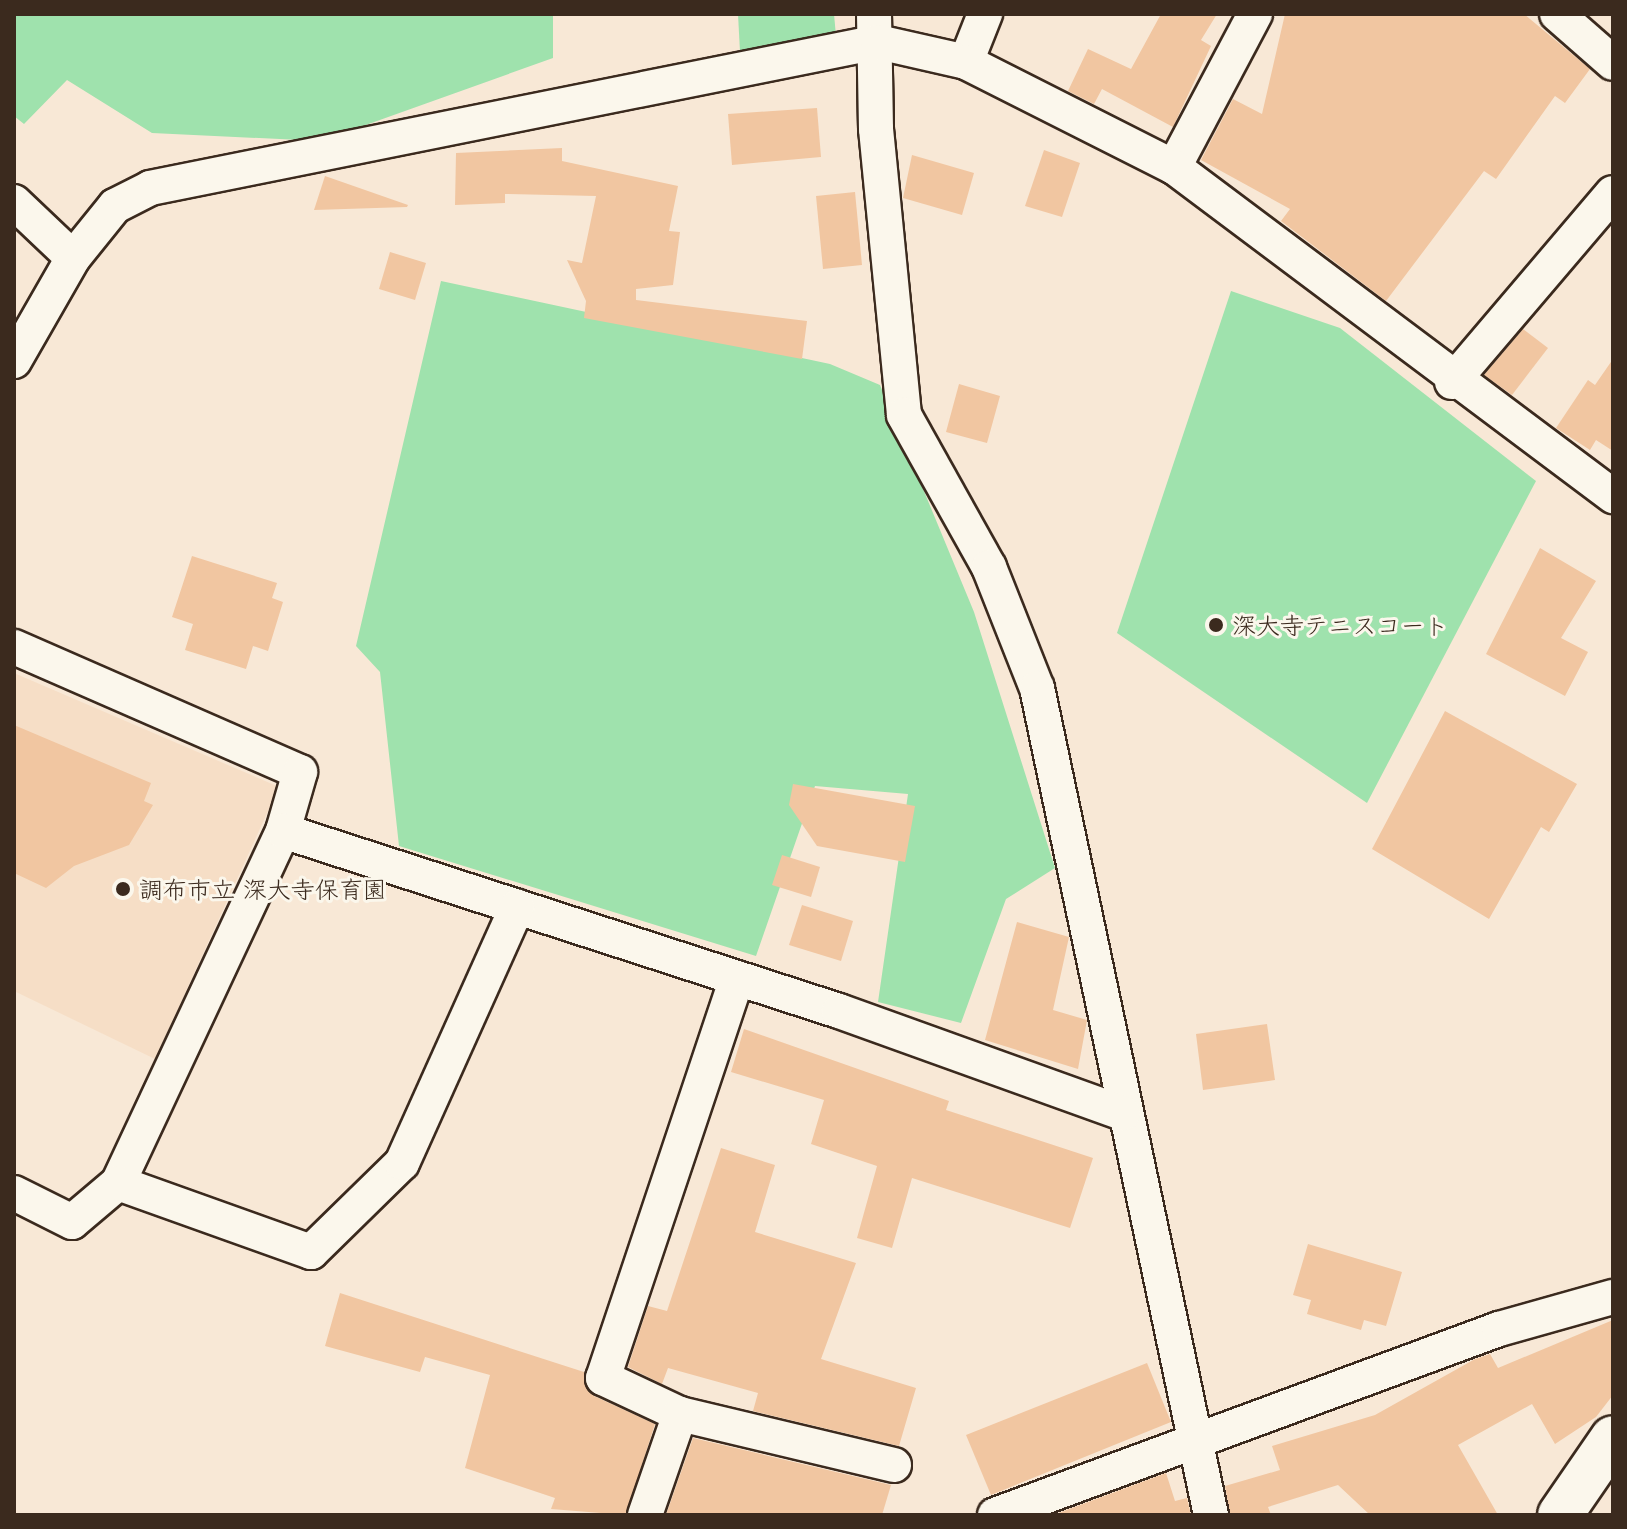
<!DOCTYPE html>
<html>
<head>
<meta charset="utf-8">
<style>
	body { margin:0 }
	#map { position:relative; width:1627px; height:1529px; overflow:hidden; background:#f8e8d6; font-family:"Playpen Sans","Klee One",sans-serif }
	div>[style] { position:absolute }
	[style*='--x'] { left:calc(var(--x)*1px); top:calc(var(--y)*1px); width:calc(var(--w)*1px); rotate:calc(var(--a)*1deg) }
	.built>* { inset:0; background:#f6dec6 }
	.green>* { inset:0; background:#9fe2ad }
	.building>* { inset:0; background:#f1c6a1 }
	.roads { filter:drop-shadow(2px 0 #3b2a1e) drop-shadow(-2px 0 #3b2a1e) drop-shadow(0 2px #3b2a1e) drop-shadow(0 -2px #3b2a1e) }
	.minor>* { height:34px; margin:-17px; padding:0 17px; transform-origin:17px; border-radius:17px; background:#fbf7ec }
	.secondary>* { height:44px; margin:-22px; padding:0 22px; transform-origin:22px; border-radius:22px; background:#fbf7ec }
	.dots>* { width:22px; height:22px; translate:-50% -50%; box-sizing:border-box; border:4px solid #fbf7ec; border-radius:50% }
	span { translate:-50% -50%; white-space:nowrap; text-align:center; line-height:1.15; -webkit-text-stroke:6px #fbf7ec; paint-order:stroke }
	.poi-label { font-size:24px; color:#3b2a1e }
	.left { translate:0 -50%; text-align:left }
	.frame { position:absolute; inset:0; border:16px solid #3b2a1e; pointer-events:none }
</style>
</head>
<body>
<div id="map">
	<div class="built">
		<i style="clip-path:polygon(14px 673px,279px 787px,155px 1059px,14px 991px)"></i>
	</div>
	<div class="green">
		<i style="clip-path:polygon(14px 14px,553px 14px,553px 58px,321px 141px,152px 133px,67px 80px,24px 124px,14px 116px)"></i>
		<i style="clip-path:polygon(738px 14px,834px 14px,836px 36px,740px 52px)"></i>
		<i style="clip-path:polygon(441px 281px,830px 364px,880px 385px,974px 612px,1055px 868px,1006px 899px,961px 1023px,878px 1002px,908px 794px,815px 786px,756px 956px,399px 846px,380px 672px,356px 646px)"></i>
		<i style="clip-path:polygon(1231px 291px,1340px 328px,1536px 481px,1367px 803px,1117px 633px)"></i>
	</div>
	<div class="building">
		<i style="clip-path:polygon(1161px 14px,1217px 14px,1201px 40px,1211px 46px,1173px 127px,1102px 89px,1094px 104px,1068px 91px,1088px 49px,1131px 69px)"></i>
		<i style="clip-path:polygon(1285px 14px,1524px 14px,1590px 69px,1565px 103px,1555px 96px,1496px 179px,1484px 171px,1386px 301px,1281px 221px,1290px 209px,1201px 160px,1233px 99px,1262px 114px)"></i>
		<i style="clip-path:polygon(817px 108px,821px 157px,732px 165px,728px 114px)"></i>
		<i style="clip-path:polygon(562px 148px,562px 161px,678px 186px,669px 231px,680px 232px,673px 285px,636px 289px,636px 300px,807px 321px,802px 359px,584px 318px,586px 301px,567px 260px,582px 263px,596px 196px,505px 194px,505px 203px,455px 205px,456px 153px)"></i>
		<i style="clip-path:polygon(1044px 150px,1080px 163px,1062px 217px,1025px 206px)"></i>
		<i style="clip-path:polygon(912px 155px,974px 173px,962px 215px,903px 198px)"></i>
		<i style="clip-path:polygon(325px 176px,408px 205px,407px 207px,314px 210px)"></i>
		<i style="clip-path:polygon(855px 192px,862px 265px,823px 269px,816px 196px)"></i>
		<i style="clip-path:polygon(390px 252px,426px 263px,415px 300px,379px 289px)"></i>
		<i style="clip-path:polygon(1523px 329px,1548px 348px,1512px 395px,1484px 375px)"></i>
		<i style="clip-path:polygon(1613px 359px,1613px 451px,1596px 440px,1590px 450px,1556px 428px,1588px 380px,1595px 385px)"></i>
		<i style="clip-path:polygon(959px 384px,1000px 396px,987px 443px,946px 432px)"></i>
		<i style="clip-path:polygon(1540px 548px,1596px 581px,1561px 638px,1588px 652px,1565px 696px,1486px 654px)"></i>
		<i style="clip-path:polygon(192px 556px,277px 583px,272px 598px,283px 602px,268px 651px,253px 646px,246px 669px,185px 650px,193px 624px,172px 617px)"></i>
		<i style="clip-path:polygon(1445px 711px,1577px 784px,1549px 832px,1541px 827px,1489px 919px,1372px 849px)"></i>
		<i style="clip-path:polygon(14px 725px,151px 783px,144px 801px,153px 805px,129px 845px,74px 866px,46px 888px,14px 873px)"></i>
		<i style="clip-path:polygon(793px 784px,915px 806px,905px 862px,817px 846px,789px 805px)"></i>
		<i style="clip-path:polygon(782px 855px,820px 867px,811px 897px,772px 885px)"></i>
		<i style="clip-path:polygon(802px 905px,853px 921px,841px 961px,789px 945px)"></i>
		<i style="clip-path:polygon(1017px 922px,1069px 937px,1053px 1010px,1087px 1020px,1078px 1069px,985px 1040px)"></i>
		<i style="clip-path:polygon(1267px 1024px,1275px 1080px,1203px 1090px,1196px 1034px)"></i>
		<i style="clip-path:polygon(744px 1029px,949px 1101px,946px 1110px,1093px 1158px,1070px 1228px,912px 1178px,892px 1248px,857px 1238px,877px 1166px,811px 1144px,824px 1100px,731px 1072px)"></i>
		<i style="clip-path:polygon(721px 1148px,775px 1165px,755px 1232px,856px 1263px,821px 1359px,916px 1388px,899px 1446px,753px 1411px,758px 1393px,668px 1368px,662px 1384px,628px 1367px,648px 1306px,667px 1311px)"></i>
		<i style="clip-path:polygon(1308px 1244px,1402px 1272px,1386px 1326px,1364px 1320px,1361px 1330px,1307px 1314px,1311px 1300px,1293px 1295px)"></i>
		<i style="clip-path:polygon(340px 1293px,584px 1372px,594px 1396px,655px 1424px,626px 1515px,551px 1509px,555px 1498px,465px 1468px,490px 1375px,425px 1357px,420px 1372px,325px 1346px)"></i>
		<i style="clip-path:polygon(1613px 1320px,1613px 1395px,1596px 1417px,1555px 1444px,1532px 1404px,1458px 1445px,1498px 1515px,1370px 1515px,1338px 1485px,1268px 1507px,1271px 1515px,1230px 1515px,1225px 1486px,1280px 1470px,1272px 1446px,1375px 1415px,1475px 1359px,1490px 1354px,1498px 1368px)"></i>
		<i style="clip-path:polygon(1147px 1363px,1171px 1422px,991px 1495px,966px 1435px)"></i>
		<i style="clip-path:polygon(693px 1438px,891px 1485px,882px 1515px,666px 1515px)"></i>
		<i style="clip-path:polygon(1166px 1473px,1175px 1501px,1187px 1498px,1191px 1515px,1053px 1515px)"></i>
	</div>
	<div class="roads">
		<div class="minor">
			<i style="--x:874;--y:14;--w:115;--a:89"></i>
			<i style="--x:876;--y:129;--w:287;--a:84.4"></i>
			<i style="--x:904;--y:415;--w:174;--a:60.8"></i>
			<i style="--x:989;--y:567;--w:130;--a:68.4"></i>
			<i style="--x:1037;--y:688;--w:845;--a:78.12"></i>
			<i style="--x:1557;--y:14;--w:74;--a:41.2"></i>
			<i style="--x:966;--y:62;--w:52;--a:-68.4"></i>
			<i style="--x:1174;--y:167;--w:173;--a:-62.1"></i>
			<i style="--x:14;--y:202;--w:81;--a:43.5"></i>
			<i style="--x:14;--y:361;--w:119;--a:-60.2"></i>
			<i style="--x:73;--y:258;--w:67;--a:-51.1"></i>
			<i style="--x:115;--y:206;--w:39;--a:-27"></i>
			<i style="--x:150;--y:188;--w:742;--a:-11.34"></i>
			<i style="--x:878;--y:42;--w:90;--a:12.8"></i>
			<i style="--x:966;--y:62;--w:233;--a:26.8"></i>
			<i style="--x:1174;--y:167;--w:549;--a:36.85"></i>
			<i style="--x:1452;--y:382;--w:248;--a:-49.6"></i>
			<i style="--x:14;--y:647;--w:312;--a:23.6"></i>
			<i style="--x:300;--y:772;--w:61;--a:106.1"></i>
			<i style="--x:283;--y:831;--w:389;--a:115.1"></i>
			<i style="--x:118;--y:1183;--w:60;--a:139.7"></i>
			<i style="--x:72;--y:1222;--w:65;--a:-153.4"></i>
			<i style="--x:283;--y:831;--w:584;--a:17.94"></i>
			<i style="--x:839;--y:1011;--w:302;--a:19.8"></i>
			<i style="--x:737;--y:978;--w:422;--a:108.5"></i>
			<i style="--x:603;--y:1378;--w:85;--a:25.1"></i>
			<i style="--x:680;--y:1414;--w:220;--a:13.4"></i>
			<i style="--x:118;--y:1183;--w:205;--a:19.7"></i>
			<i style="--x:311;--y:1252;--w:127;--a:-44.4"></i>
			<i style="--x:402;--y:1163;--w:281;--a:-65.8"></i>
			<i style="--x:645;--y:1515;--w:107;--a:-70.9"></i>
			<i style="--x:995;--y:1515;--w:537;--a:-20.26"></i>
			<i style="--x:1499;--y:1329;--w:118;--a:-15.7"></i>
		</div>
		<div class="secondary">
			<i style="--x:1560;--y:1515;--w:93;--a:-55.5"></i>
		</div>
	</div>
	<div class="dots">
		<i style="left:1216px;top:625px;background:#3b2a1e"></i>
		<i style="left:123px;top:889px;background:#3b2a1e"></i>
	</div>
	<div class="poi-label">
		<span class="left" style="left:1232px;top:625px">深大寺テニスコート</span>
		<span class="left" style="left:139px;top:889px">調布市立 深大寺保育園</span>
	</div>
	<div class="frame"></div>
</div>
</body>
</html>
